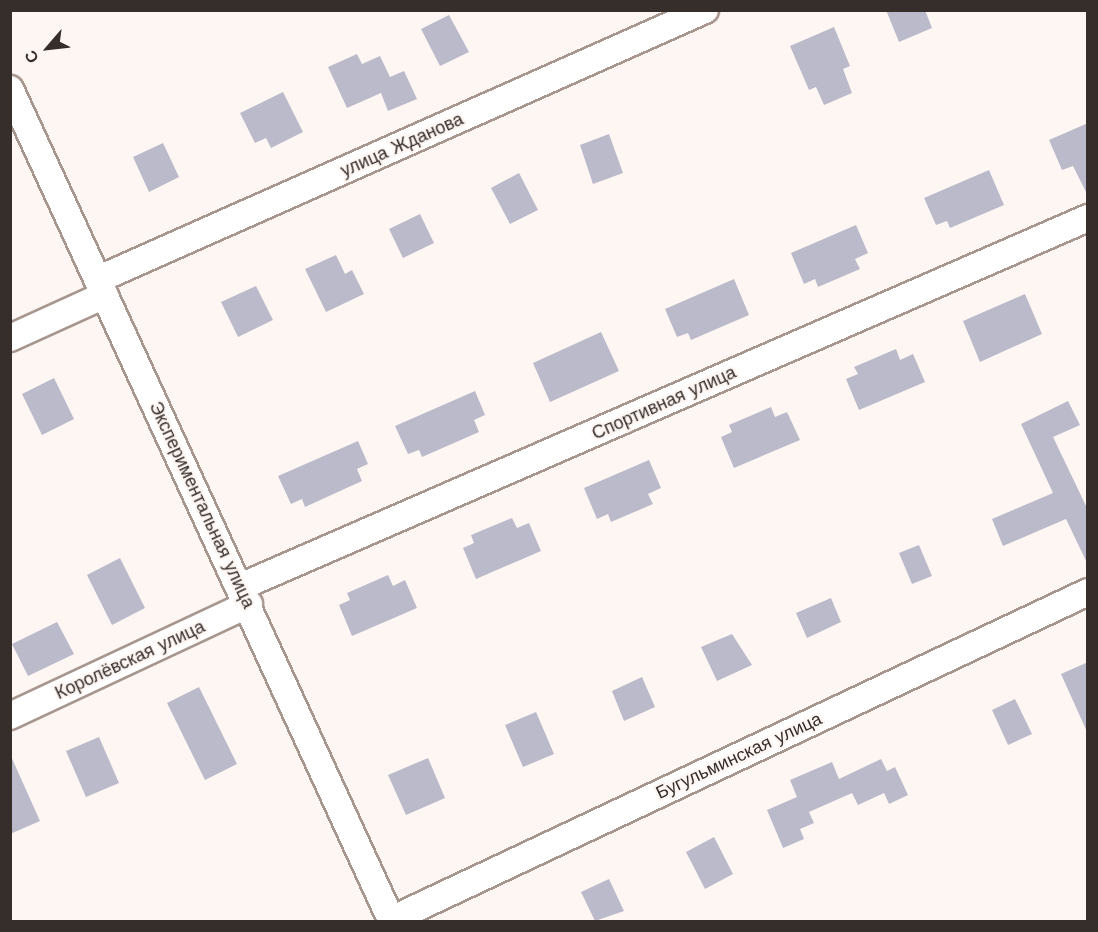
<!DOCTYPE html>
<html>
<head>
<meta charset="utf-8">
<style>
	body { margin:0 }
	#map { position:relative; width:1098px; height:932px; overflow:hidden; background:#fef6f3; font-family:"Work Sans",sans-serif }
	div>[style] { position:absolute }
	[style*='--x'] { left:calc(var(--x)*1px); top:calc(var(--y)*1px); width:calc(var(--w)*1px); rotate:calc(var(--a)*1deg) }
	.building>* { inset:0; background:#babacb }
	.roads { filter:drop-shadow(2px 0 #a7968e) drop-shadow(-2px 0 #a7968e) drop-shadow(0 2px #a7968e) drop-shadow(0 -2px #a7968e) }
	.street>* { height:26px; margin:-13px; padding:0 13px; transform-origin:13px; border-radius:13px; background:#fff }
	span { translate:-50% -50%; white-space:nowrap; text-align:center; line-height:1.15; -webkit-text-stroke:4.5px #fef6f3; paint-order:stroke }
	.street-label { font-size:18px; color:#352e2b }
	.frame { position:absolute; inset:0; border:12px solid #352e2b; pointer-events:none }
	.north { position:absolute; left:18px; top:18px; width:60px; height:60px; -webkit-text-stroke:4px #fef6f3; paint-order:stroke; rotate:242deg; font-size:16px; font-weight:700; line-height:24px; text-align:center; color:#352e2b }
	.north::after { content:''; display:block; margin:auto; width:21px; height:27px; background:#352e2b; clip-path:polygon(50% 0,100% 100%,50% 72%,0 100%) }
</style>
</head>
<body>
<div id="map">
	<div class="building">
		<i style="clip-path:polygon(886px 10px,925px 10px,932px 28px,899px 42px)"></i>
		<i style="clip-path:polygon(449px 15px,469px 52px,440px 66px,421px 29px)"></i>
		<i style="clip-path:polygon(834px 27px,850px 66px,843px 69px,852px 93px,824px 105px,816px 87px,809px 90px,790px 46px)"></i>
		<i style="clip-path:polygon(357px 54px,362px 64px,380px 56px,390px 77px,404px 71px,417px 99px,388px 111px,381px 93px,347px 108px,328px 67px)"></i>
		<i style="clip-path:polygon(283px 92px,303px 132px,271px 148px,266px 138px,255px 143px,240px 113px)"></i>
		<i style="clip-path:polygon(1088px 123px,1088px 196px,1073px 166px,1062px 170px,1049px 140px)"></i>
		<i style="clip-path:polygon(609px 134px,623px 173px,593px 184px,580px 145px)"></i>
		<i style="clip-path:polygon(163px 143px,179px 177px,149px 192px,133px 157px)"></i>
		<i style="clip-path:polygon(989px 170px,1004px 205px,950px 228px,947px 221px,936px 225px,924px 198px)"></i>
		<i style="clip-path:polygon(519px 173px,538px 210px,510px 224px,491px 188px)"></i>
		<i style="clip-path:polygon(420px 214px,434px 243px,403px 258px,389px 229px)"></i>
		<i style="clip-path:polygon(856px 225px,868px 253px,855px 259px,860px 269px,818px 287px,815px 279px,804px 284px,791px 253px)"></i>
		<i style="clip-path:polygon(336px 255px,345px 274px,352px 270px,364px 294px,326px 312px,305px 269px)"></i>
		<i style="clip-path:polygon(734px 279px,749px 315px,691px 340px,688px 333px,677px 337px,665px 309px)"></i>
		<i style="clip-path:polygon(256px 286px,273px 320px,238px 337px,221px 302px)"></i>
		<i style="clip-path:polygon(1025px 294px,1042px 334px,980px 362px,963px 321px)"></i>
		<i style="clip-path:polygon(601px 332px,619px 371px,550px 402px,533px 363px)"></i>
		<i style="clip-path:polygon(896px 349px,900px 360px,913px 354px,925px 382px,859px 410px,846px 379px,858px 374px,854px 367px)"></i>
		<i style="clip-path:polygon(54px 378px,74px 419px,42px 435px,22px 394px)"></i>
		<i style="clip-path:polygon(475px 391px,485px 415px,474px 420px,479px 432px,422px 457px,419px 450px,408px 454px,395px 426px)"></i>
		<i style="clip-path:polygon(1068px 401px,1080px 425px,1053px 437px,1088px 510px,1088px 565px,1066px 519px,1003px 546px,992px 519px,1053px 493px,1021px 424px)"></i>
		<i style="clip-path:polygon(771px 407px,775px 417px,787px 412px,800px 440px,734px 468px,721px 437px,732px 432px,729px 425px)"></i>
		<i style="clip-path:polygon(358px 441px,368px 464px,357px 469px,362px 481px,305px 507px,302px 499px,291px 504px,278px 476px)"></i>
		<i style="clip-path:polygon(649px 460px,661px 488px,648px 494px,653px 504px,611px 522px,608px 514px,597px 519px,584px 488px)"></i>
		<i style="clip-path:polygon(512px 518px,517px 528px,529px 523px,541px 551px,476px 579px,463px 548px,474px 543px,471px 535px)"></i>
		<i style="clip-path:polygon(919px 545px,932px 576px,912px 584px,899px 553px)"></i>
		<i style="clip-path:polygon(120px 558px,145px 608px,112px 625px,87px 575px)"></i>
		<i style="clip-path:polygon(388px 575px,393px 586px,405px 580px,417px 608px,352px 636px,339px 605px,350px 600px,347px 593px)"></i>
		<i style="clip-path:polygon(831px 598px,841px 622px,807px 638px,796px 613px)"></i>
		<i style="clip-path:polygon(57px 622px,74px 654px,28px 676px,12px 644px)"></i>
		<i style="clip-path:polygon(732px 634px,752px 665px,717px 681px,701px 647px)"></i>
		<i style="clip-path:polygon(1088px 662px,1088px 734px,1061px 674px)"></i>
		<i style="clip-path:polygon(642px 677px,655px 707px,624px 721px,612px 691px)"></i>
		<i style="clip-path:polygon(199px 687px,237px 764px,205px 780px,167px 703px)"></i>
		<i style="clip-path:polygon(1015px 699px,1032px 734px,1008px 745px,992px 710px)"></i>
		<i style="clip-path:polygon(536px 712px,554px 754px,523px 767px,505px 725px)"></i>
		<i style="clip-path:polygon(99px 737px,119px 783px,86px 797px,66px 751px)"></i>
		<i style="clip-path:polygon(10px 754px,40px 821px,10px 834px)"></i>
		<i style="clip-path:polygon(428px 758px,445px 798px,406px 815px,388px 775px)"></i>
		<i style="clip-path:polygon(881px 759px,887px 771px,895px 767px,908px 795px,889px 804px,884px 793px,858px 805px,852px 793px,809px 812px,814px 823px,800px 829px,804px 839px,783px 848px,767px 810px,797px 797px,790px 780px,832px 762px,839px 779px)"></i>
		<i style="clip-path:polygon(714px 837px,733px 874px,705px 889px,686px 852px)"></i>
		<i style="clip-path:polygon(609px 879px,624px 911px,595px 921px,581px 892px)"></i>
	</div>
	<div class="roads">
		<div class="street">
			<i style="--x:10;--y:89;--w:916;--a:65.36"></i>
			<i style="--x:99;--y:279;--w:663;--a:-23.94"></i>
			<i style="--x:10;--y:338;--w:104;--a:-24.4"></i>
			<i style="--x:240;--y:587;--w:925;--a:-23.52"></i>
			<i style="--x:10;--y:716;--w:264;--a:-25.1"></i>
			<i style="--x:391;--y:920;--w:770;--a:-25.2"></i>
		</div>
	</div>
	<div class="street-label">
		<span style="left:402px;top:145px;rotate:-24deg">улица Жданова</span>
		<span style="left:664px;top:403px;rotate:-24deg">Спортивная улица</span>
		<span style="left:202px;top:505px;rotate:65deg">Экспериментальная улица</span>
		<span style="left:130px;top:660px;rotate:-25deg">Королёвская улица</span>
		<span style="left:739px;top:756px;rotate:-25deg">Бугульминская улица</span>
	</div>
	<div class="frame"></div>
	<div class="north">С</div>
</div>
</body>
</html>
